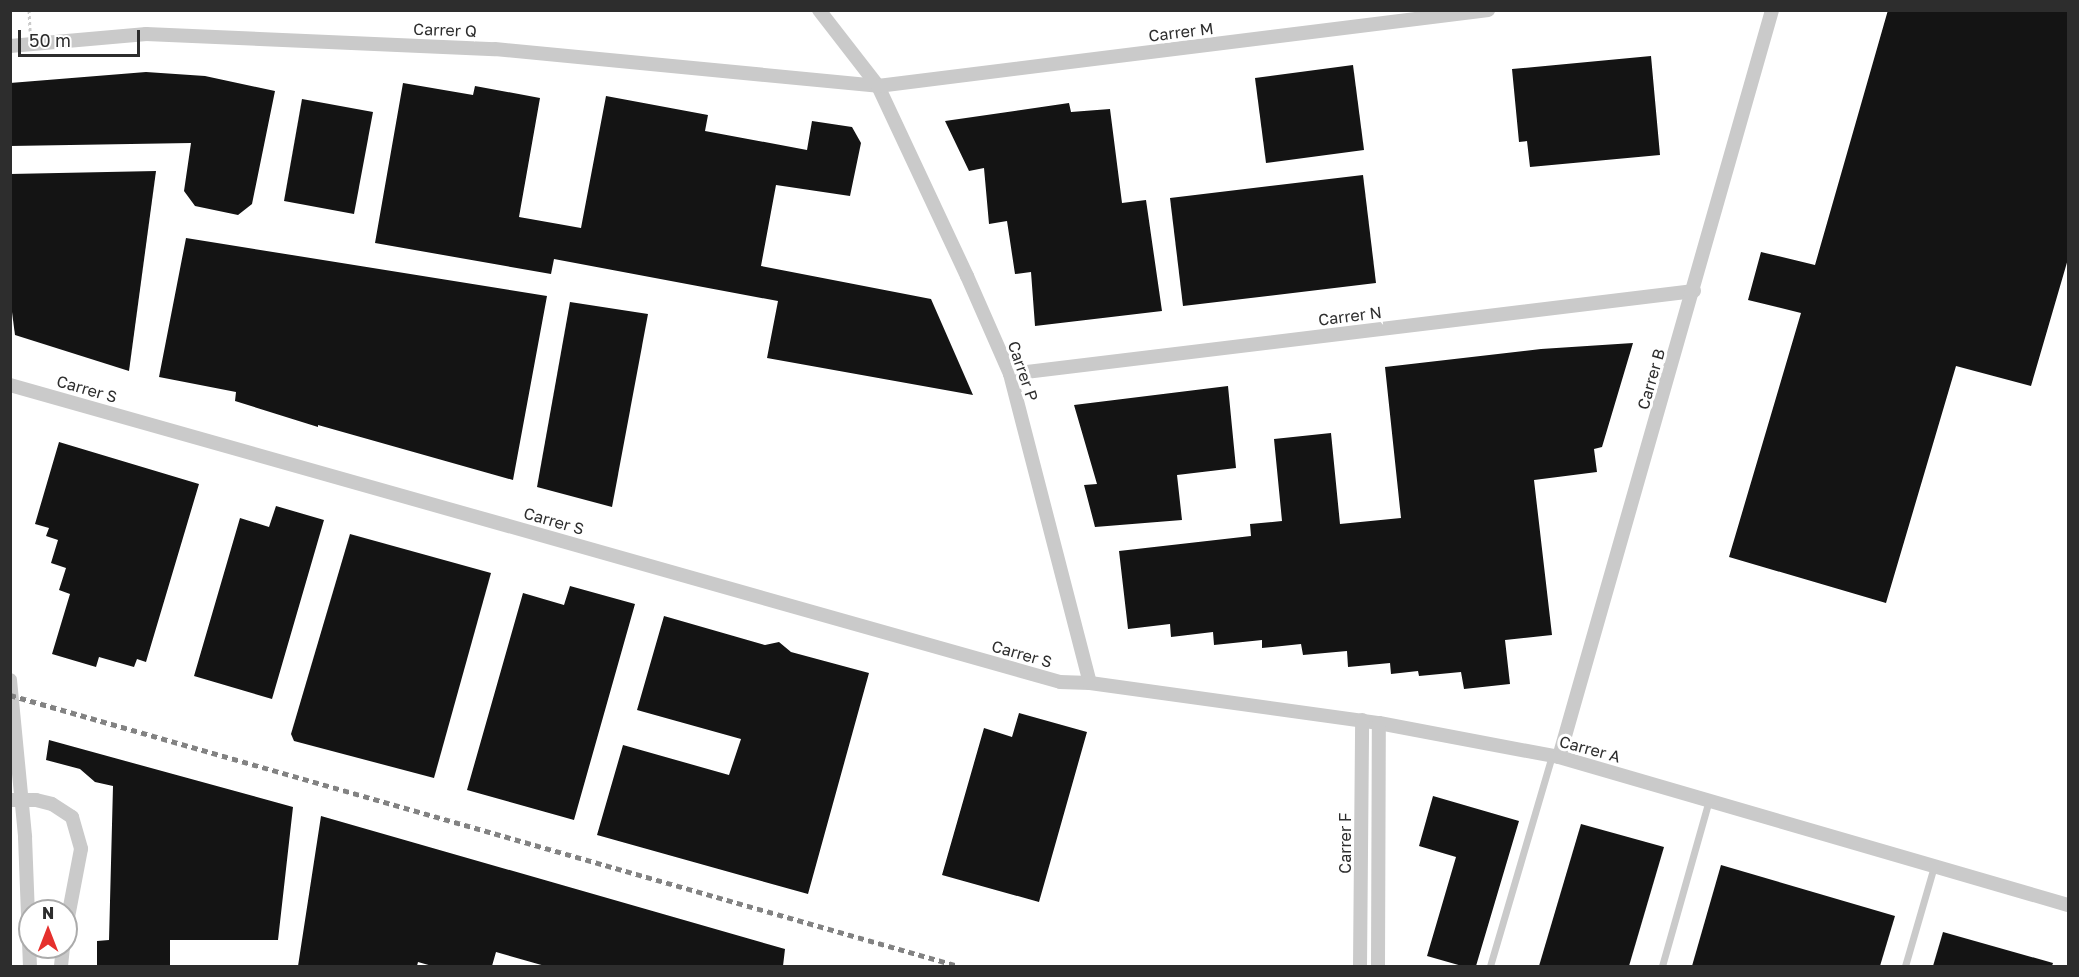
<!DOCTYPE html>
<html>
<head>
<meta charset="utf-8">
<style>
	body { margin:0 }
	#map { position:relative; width:2079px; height:977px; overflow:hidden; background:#fff; font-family:"Golos Text",sans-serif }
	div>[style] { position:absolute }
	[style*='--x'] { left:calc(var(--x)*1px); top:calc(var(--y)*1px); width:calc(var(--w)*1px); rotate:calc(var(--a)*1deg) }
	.building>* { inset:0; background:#141414 }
	.path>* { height:3px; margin-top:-1.5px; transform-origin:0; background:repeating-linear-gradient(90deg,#cacaca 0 3px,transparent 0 6px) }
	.service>* { height:7px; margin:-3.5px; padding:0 3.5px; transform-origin:3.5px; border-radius:3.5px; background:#cacaca }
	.minor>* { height:14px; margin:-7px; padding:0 7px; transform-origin:7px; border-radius:7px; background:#cacaca }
	.rail>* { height:4.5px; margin-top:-2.25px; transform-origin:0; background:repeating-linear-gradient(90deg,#828282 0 6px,transparent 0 10.5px) }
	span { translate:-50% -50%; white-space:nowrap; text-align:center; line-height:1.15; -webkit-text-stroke:6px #fff; paint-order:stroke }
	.street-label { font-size:16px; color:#2d2d2d }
	.frame { position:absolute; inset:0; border:12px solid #2d2d2d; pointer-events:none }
	.north { position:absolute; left:18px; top:899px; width:60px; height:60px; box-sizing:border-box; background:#fff; border:2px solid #ababab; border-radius:50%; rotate:0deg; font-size:16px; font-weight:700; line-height:24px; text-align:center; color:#2d2d2d }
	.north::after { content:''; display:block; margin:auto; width:21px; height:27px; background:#e5302d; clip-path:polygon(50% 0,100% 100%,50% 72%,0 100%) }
	.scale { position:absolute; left:18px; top:30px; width:122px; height:27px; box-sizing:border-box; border:3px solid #2d2d2d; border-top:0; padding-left:8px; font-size:18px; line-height:21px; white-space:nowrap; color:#2d2d2d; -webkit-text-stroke:4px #fff; paint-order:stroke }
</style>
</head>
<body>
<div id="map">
	<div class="building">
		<i style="clip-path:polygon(1888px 10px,2068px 10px,2068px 259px,2031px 386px,1956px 366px,1886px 603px,1729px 557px,1801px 313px,1748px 300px,1761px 252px,1815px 265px)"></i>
		<i style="clip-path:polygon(1651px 56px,1660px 155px,1530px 167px,1527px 141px,1519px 142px,1512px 69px)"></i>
		<i style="clip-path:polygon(1353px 65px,1364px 150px,1266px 163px,1255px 78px)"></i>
		<i style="clip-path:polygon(146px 72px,205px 76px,275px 91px,252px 204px,238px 215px,195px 206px,184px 191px,191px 143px,10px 146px,10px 83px)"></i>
		<i style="clip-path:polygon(403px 83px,473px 95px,475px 86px,540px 98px,519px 217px,581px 228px,606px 96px,708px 115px,705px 131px,807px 150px,812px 121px,852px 127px,861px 143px,850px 196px,776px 185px,761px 266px,931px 299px,973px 395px,767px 358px,778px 301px,554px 259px,551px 274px,375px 243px)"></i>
		<i style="clip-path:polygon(302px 99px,373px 112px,354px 214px,284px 201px)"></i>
		<i style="clip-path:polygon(1069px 103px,1071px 112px,1110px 109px,1122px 203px,1146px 200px,1162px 311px,1035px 326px,1031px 272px,1015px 274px,1007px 221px,989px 224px,984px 168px,969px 171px,945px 121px)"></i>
		<i style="clip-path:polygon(156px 171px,129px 371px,15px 335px,10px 297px,10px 174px)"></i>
		<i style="clip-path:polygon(1363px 175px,1376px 283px,1183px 306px,1170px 198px)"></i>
		<i style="clip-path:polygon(186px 238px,547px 296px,513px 480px,318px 425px,318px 427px,235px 401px,236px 392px,159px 377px)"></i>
		<i style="clip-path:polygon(570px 302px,648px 314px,612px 507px,537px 487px)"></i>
		<i style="clip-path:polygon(1633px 343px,1602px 447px,1594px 449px,1597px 472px,1534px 480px,1552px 635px,1505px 640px,1510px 684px,1464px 689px,1461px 672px,1419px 676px,1418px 671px,1391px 674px,1390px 663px,1348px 667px,1347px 651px,1303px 655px,1301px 644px,1262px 648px,1262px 640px,1214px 645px,1213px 632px,1171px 637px,1170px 624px,1128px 629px,1119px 551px,1251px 536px,1250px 524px,1282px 521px,1274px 439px,1331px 433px,1340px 524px,1401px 518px,1385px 367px,1541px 349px)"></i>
		<i style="clip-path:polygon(1228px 386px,1236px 468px,1177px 475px,1182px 520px,1095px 527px,1084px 485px,1097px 484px,1074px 405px)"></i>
		<i style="clip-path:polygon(59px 442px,199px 484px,146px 662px,137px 659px,134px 667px,99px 657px,96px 667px,52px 654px,70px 594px,59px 590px,66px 568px,51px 563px,58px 540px,46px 536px,49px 528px,35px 524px)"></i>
		<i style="clip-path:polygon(276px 506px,324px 520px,272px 699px,194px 676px,240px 518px,269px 527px)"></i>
		<i style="clip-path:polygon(350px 534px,491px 573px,434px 778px,294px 741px,291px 734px)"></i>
		<i style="clip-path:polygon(570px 586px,635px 604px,574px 820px,467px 790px,523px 593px,564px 605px)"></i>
		<i style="clip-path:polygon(664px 616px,765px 645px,779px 642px,791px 652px,869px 673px,808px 894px,597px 835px,623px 745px,729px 775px,741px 739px,637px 710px)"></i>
		<i style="clip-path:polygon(1019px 713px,1087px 732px,1039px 902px,942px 875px,984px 728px,1012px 737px)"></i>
		<i style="clip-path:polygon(49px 740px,293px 807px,278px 940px,170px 940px,170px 966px,97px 966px,97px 941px,109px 940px,113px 786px,95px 782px,80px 769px,46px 760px)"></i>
		<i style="clip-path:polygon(1433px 796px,1519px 821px,1476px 966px,1462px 966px,1427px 956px,1456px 857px,1419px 846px)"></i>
		<i style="clip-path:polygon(321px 816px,785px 949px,783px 966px,545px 966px,496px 952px,492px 966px,432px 966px,418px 962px,417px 966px,298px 966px)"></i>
		<i style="clip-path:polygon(1581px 824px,1664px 847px,1629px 966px,1539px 966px)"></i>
		<i style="clip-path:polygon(1721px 865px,1895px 916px,1880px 966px,1692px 966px)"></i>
		<i style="clip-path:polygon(1943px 932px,2053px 963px,2052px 966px,1933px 966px)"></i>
	</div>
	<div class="path">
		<i style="--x:29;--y:10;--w:21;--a:87"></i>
	</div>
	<div class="service">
		<i style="--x:1490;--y:966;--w:219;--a:-73.6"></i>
		<i style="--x:1662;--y:966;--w:173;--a:-74.2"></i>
		<i style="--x:1905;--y:966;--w:104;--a:-73.8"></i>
	</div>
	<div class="minor">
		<i style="--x:819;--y:10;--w:96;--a:52.2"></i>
		<i style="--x:878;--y:86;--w:210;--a:64.9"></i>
		<i style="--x:967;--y:276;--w:107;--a:66.3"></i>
		<i style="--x:1010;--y:374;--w:319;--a:75.5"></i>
		<i style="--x:10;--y:46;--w:137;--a:-5"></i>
		<i style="--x:146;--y:34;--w:349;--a:2.5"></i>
		<i style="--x:495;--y:49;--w:385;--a:5.5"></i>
		<i style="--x:878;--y:86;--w:615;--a:-7.1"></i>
		<i style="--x:1010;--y:374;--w:689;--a:-6.92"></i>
		<i style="--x:10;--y:385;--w:1091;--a:15.79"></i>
		<i style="--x:1060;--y:682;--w:30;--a:2"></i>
		<i style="--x:1090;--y:683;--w:292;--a:7.9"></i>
		<i style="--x:1379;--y:723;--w:183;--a:10.7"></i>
		<i style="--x:1559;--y:757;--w:530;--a:16.21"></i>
		<i style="--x:10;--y:680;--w:158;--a:84.5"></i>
		<i style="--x:25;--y:837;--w:129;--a:87.8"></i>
		<i style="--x:1559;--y:757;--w:777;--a:-74.08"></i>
		<i style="--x:10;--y:800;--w:26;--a:0"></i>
		<i style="--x:36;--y:800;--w:16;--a:14"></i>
		<i style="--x:52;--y:804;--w:24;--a:33"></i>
		<i style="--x:72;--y:817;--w:33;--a:74"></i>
		<i style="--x:81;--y:849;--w:80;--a:100.8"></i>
		<i style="--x:61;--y:966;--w:19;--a:-84"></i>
		<i style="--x:1360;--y:966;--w:246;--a:-89.5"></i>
		<i style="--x:1378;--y:966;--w:243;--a:-89.8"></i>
	</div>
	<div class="rail">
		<i style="--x:10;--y:695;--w:986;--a:15.95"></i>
	</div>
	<div class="street-label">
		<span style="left:445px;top:30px;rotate:2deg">Carrer Q</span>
		<span style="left:1181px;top:32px;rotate:-7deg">Carrer M</span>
		<span style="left:1350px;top:316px;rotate:-7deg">Carrer N</span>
		<span style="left:1023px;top:371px;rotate:71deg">Carrer P</span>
		<span style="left:1651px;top:379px;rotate:-74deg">Carrer B</span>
		<span style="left:87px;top:389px;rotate:16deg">Carrer S</span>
		<span style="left:554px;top:521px;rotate:16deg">Carrer S</span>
		<span style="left:1022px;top:654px;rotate:16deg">Carrer S</span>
		<span style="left:1590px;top:749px;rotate:15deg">Carrer A</span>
		<span style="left:1345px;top:843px;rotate:-90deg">Carrer F</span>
	</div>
	<div class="frame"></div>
	<div class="north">N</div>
	<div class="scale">50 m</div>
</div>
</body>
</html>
